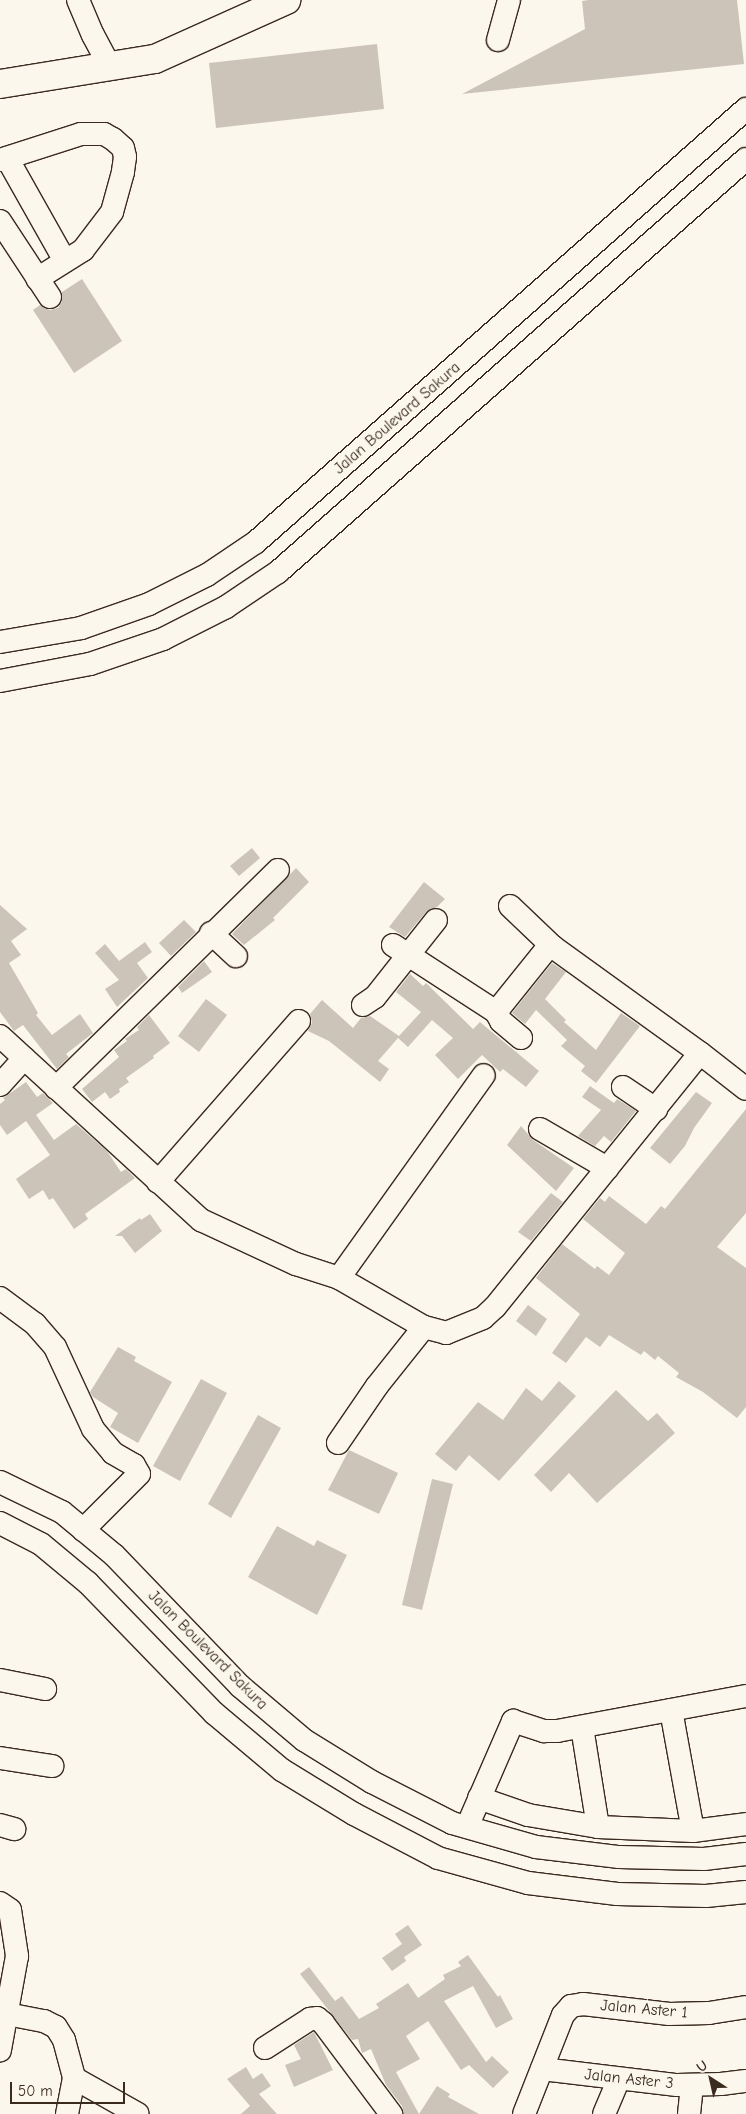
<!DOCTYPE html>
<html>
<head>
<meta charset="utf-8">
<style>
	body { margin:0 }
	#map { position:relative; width:746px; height:2114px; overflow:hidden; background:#fbf7ec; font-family:"Comic Neue",sans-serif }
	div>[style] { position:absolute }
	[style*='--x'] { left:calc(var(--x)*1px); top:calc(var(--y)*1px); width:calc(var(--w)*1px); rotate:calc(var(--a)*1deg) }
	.building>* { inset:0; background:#ccc4b9 }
	.roads { filter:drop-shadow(1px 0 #3b2a1e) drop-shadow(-1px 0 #3b2a1e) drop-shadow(0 1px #3b2a1e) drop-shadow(0 -1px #3b2a1e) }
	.minor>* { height:22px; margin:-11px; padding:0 11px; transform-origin:11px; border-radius:11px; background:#fbf7ec }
	.major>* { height:28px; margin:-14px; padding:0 14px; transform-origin:14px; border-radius:14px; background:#fbf7ec }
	span { translate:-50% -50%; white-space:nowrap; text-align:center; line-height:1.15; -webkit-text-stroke:4.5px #fbf7ec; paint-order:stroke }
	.street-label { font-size:16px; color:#3b2a1e }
	.north { position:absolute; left:686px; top:2054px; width:50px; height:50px; -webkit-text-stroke:4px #fbf7ec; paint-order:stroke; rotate:325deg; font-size:14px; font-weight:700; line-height:20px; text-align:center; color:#3b2a1e }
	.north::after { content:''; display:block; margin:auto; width:18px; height:22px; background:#3b2a1e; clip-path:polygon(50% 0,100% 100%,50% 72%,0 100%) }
	.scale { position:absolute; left:10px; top:2082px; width:115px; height:22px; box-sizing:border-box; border:2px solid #3b2a1e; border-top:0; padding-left:6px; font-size:15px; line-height:18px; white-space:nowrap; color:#3b2a1e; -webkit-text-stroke:4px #fbf7ec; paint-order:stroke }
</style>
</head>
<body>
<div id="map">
	<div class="building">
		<i style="clip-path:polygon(589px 0,737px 0,744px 64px,462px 94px,585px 29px,582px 1px)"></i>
		<i style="clip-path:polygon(377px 44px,384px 109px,216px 128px,209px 63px)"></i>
		<i style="clip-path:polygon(82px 279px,122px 341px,74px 373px,33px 310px,40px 305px,50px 310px,58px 308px,62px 302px,62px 292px)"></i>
		<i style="clip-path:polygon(252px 848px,260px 858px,239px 876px,230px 866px)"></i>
		<i style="clip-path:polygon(296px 868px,309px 882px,273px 918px,275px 920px,244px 945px,232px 934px)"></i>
		<i style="clip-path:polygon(424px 882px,445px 899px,437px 907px,426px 912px,405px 937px,389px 927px)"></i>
		<i style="clip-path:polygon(0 905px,27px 929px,11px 941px,21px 955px,9px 963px,38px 1013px,36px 1015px,52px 1035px,80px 1014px,93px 1033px,66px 1054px,69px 1057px,57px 1069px,23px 1025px,14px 1031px,0 1012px)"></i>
		<i style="clip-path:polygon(184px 920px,196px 932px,171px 956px,159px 943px)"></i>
		<i style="clip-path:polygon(145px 942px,152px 952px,137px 963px,148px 978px,117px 1007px,105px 989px,119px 980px,95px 953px,105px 944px,119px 961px)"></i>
		<i style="clip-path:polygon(204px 961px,212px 972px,182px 993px,178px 987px)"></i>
		<i style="clip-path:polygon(552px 963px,566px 972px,545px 999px,566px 1020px,564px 1022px,596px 1050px,621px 1013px,640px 1026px,596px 1083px,581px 1071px,585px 1066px,561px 1046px,567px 1040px,536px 1010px,525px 1024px,512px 1013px)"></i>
		<i style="clip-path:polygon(410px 974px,423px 986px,426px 983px,473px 1029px,480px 1022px,539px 1071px,526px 1087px,503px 1069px,500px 1072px,482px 1055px,458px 1079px,435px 1055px,453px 1038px,432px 1020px,408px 1047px,398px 1038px,378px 1061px,389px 1069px,380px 1082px,329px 1041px,308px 1031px,312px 1023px,310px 1014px,322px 1000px,353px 1028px,361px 1018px,370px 1016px,399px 1036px,421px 1012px,396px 992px)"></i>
		<i style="clip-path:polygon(206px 999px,227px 1015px,199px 1052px,178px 1036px)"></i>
		<i style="clip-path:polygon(149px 1015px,170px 1043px,153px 1056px,154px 1058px,126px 1078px,129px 1082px,119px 1089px,120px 1092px,110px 1099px,105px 1092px,92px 1102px,82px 1089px,119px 1057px,114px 1050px,127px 1041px,125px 1039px,139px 1030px,137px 1027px)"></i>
		<i style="clip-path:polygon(26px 1082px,37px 1097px,43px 1093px,53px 1103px,36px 1115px,54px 1140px,76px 1124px,107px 1151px,121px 1172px,126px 1169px,135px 1178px,85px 1214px,88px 1219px,74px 1229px,53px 1198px,49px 1200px,43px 1190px,29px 1199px,16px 1179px,50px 1155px,26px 1121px,7px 1135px,0 1125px,0 1104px,5px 1100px,3px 1098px)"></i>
		<i style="clip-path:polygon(590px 1086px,614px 1103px,617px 1099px,636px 1111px,611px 1142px,604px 1136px,595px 1146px,578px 1136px,601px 1110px,582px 1097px)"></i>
		<i style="clip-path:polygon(696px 1092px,712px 1103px,694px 1128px,685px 1146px,670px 1164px,650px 1148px)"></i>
		<i style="clip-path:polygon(746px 1109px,746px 1213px,717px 1247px,746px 1268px,746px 1407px,737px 1418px,703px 1392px,676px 1377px,679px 1373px,658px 1356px,655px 1360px,644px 1351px,641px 1355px,609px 1335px,600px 1347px,586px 1337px,566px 1363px,552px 1353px,580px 1314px,536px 1278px,562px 1244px,595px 1269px,597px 1266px,609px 1275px,625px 1253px,583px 1219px,600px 1198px,605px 1202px,609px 1196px,646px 1224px,661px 1206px,665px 1209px)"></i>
		<i style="clip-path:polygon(521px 1126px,533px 1140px,574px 1168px,556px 1191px,507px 1145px)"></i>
		<i style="clip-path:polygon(551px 1193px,563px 1202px,531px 1241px,518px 1232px)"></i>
		<i style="clip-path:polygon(150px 1214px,162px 1231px,135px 1253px,122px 1236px,115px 1236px,140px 1218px,141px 1220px)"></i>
		<i style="clip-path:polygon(528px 1305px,547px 1319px,536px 1336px,516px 1321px)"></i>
		<i style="clip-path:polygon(118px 1347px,136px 1357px,134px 1361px,172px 1382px,138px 1443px,110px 1427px,118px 1413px,93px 1397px,90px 1392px)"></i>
		<i style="clip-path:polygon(201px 1379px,227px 1393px,180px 1481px,153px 1466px)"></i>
		<i style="clip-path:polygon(559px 1381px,576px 1396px,499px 1481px,469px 1455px,456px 1471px,435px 1454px,478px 1402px,503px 1420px,526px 1388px,542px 1401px)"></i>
		<i style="clip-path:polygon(616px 1390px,648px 1421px,657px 1413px,675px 1433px,597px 1503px,569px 1473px,551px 1492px,534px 1475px)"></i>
		<i style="clip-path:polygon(258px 1415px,281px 1428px,231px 1518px,208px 1504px)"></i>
		<i style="clip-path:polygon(349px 1450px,398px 1473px,379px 1514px,328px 1490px)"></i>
		<i style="clip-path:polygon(432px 1479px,453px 1484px,422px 1610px,402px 1605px)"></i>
		<i style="clip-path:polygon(277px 1526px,314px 1546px,317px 1540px,347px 1555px,317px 1615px,248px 1577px)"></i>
		<i style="clip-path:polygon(408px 1925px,422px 1945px,404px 1957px,406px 1961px,392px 1971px,382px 1958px,402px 1944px,395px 1934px)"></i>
		<i style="clip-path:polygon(468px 1955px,498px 1997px,500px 1995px,513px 2019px,496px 2028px,473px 1986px,444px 2001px,486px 2062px,492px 2056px,509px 2072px,493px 2088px,469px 2065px,461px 2070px,428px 2021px,406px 2036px,420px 2059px,396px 2072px,419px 2114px,404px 2114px,402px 2106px,386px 2085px,371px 2049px,362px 2053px,358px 2039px,352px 2040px,300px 1974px,309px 1967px,335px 2001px,342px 1996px,359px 2019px,379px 2008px,376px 2004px,408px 1983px,418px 1998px,445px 1979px,443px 1975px,461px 1966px,458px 1962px)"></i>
		<i style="clip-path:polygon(314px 2032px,333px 2070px,294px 2087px,285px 2065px,301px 2059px,294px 2045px)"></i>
		<i style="clip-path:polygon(246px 2067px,253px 2079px,262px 2073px,271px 2086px,259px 2094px,277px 2114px,241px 2114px,250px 2106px,227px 2079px)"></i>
		<i style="clip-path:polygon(437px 2086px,450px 2094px,448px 2097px,479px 2114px,419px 2114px)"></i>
	</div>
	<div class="roads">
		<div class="minor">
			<i style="--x:78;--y:0;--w:38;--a:67"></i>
			<i style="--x:93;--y:35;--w:36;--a:62"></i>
			<i style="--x:498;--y:40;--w:41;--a:-74.6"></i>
			<i style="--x:7;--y:158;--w:118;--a:60.6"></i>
			<i style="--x:0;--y:160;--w:85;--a:-17.8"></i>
			<i style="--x:81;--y:134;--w:23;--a:0"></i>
			<i style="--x:104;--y:134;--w:10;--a:29"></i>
			<i style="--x:113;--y:139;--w:13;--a:42"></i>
			<i style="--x:123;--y:148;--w:9;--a:77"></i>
			<i style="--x:125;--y:157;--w:15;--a:98"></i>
			<i style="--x:123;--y:172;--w:41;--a:105.4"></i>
			<i style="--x:112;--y:212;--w:48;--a:127.3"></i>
			<i style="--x:83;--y:250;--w:54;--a:147.8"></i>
			<i style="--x:0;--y:221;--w:91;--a:56.7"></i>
			<i style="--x:0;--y:642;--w:82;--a:-9.8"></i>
			<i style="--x:81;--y:628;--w:72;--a:-19.4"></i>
			<i style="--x:149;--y:604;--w:65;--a:-26.6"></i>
			<i style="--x:207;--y:575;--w:59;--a:-34"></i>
			<i style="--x:256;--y:542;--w:654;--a:-41.47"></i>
			<i style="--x:0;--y:681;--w:92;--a:-10.7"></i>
			<i style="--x:90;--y:664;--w:77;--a:-18.9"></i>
			<i style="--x:163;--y:639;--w:71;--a:-26.9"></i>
			<i style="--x:226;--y:607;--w:63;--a:-33.9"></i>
			<i style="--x:278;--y:572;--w:624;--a:-41.43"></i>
			<i style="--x:510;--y:906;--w:59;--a:43.6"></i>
			<i style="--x:211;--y:933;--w:34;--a:43"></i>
			<i style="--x:393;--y:945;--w:123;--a:33"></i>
			<i style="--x:363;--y:1005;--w:14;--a:-34"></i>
			<i style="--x:375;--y:997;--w:98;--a:-51.6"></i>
			<i style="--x:0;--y:1036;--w:273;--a:42.5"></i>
			<i style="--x:201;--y:1220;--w:105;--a:24.9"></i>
			<i style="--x:296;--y:1264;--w:45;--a:18"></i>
			<i style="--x:339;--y:1278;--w:98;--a:30"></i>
			<i style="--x:424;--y:1327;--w:23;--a:15"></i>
			<i style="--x:446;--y:1333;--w:40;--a:-22"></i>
			<i style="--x:483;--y:1318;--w:16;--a:-43"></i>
			<i style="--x:495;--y:1307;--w:326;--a:-51.1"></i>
			<i style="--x:700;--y:1053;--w:58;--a:38"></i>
			<i style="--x:521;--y:1038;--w:26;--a:-140"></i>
			<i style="--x:501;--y:1021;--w:10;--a:-119"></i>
			<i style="--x:496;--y:1012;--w:78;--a:-51.2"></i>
			<i style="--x:545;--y:951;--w:9;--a:-27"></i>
			<i style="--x:553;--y:947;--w:181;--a:35.8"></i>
			<i style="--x:0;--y:1085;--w:36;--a:-48"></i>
			<i style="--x:623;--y:1087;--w:40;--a:34"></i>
			<i style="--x:56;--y:1088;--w:311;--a:-44.5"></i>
			<i style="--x:540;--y:1129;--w:78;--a:30.2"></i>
			<i style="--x:158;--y:1182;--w:214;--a:-48.8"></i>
			<i style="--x:339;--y:1278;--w:249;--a:-54.5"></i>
			<i style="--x:0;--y:1298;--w:44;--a:36.6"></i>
			<i style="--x:35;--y:1324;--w:30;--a:49"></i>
			<i style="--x:55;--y:1347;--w:90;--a:65.1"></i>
			<i style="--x:93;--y:1429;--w:31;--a:50"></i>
			<i style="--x:113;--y:1453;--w:24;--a:30"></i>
			<i style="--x:134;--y:1465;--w:10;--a:61"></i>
			<i style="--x:139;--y:1474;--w:79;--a:135"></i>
			<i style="--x:338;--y:1443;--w:69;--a:-55.6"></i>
			<i style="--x:377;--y:1386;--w:75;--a:-51.5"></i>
			<i style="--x:0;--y:1482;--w:69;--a:25.8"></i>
			<i style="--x:62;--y:1512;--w:67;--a:39.6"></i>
			<i style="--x:114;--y:1555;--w:182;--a:46.1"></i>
			<i style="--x:240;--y:1686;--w:84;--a:40.2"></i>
			<i style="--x:304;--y:1740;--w:80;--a:31.7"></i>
			<i style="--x:372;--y:1782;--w:90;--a:27.1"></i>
			<i style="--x:452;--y:1823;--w:87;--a:15.9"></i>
			<i style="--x:536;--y:1847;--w:84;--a:6.9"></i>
			<i style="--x:619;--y:1857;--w:85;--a:1.3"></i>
			<i style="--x:704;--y:1859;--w:42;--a:-6.8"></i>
			<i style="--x:0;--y:1523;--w:46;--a:27.1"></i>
			<i style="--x:41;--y:1544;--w:61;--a:39.7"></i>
			<i style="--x:88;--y:1583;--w:181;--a:45.9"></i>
			<i style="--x:214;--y:1713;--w:89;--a:40"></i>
			<i style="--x:282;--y:1770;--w:84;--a:31.4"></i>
			<i style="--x:354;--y:1814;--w:95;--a:27.6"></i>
			<i style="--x:438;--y:1858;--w:93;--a:15.5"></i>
			<i style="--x:528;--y:1883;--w:90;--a:7"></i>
			<i style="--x:617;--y:1894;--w:89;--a:1.3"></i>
			<i style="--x:706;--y:1896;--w:40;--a:-5.7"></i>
			<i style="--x:0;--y:1680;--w:46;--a:11.3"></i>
			<i style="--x:671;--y:1710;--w:123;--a:79.7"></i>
			<i style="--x:582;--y:1727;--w:101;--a:80.9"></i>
			<i style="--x:0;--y:1758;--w:53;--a:8.7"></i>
			<i style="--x:479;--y:1798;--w:52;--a:19.1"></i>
			<i style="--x:528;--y:1815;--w:71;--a:9.7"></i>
			<i style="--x:598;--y:1827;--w:95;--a:2.4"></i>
			<i style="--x:693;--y:1831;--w:53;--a:-7.5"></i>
			<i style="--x:0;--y:1825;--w:15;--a:16"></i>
			<i style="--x:467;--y:1827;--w:116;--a:-66.5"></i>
			<i style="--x:513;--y:1721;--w:33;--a:18"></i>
			<i style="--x:544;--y:1731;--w:13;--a:0"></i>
			<i style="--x:557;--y:1731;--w:192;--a:-10.5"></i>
			<i style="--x:0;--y:1903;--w:12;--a:35"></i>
			<i style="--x:10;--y:1910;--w:47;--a:81.3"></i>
			<i style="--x:17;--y:1956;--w:96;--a:100.3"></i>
			<i style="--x:7;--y:2014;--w:38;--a:11"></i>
			<i style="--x:44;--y:2021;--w:13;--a:27"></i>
			<i style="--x:56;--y:2027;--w:15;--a:58"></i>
			<i style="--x:64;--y:2040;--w:39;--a:75"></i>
			<i style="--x:74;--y:2078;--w:73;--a:29.4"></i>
			<i style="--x:265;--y:2048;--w:54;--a:-32.8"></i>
			<i style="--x:310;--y:2019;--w:7;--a:-8"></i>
			<i style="--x:317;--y:2018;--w:8;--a:40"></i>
			<i style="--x:323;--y:2023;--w:114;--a:53.2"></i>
			<i style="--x:542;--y:2069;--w:136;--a:6.8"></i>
			<i style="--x:677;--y:2085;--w:44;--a:-1.3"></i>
			<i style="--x:721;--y:2084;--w:25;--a:-7"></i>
			<i style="--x:67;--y:2114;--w:37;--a:-79"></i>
			<i style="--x:524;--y:2114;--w:106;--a:-68.5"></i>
			<i style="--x:563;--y:2015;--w:12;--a:-48"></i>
			<i style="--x:571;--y:2006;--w:12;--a:-9"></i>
			<i style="--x:583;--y:2004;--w:87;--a:6.6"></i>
			<i style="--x:669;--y:2014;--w:40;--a:-1.4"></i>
			<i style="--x:709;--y:2013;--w:37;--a:-9"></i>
			<i style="--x:604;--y:2114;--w:38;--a:-67"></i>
			<i style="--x:689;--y:2114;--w:29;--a:-84"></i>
		</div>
		<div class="major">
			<i style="--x:0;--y:84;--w:157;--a:-9.2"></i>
			<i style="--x:155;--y:59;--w:144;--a:-24.2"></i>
		</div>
	</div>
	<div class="street-label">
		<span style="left:397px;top:418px;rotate:-41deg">Jalan Boulevard Sakura</span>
		<span style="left:208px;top:1650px;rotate:45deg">Jalan Boulevard Sakura</span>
		<span style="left:644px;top:2009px;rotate:5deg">Jalan Aster 1</span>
		<span style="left:629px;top:2079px;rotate:6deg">Jalan Aster 3</span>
	</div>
	<div class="north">U</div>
	<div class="scale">50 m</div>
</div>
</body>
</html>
